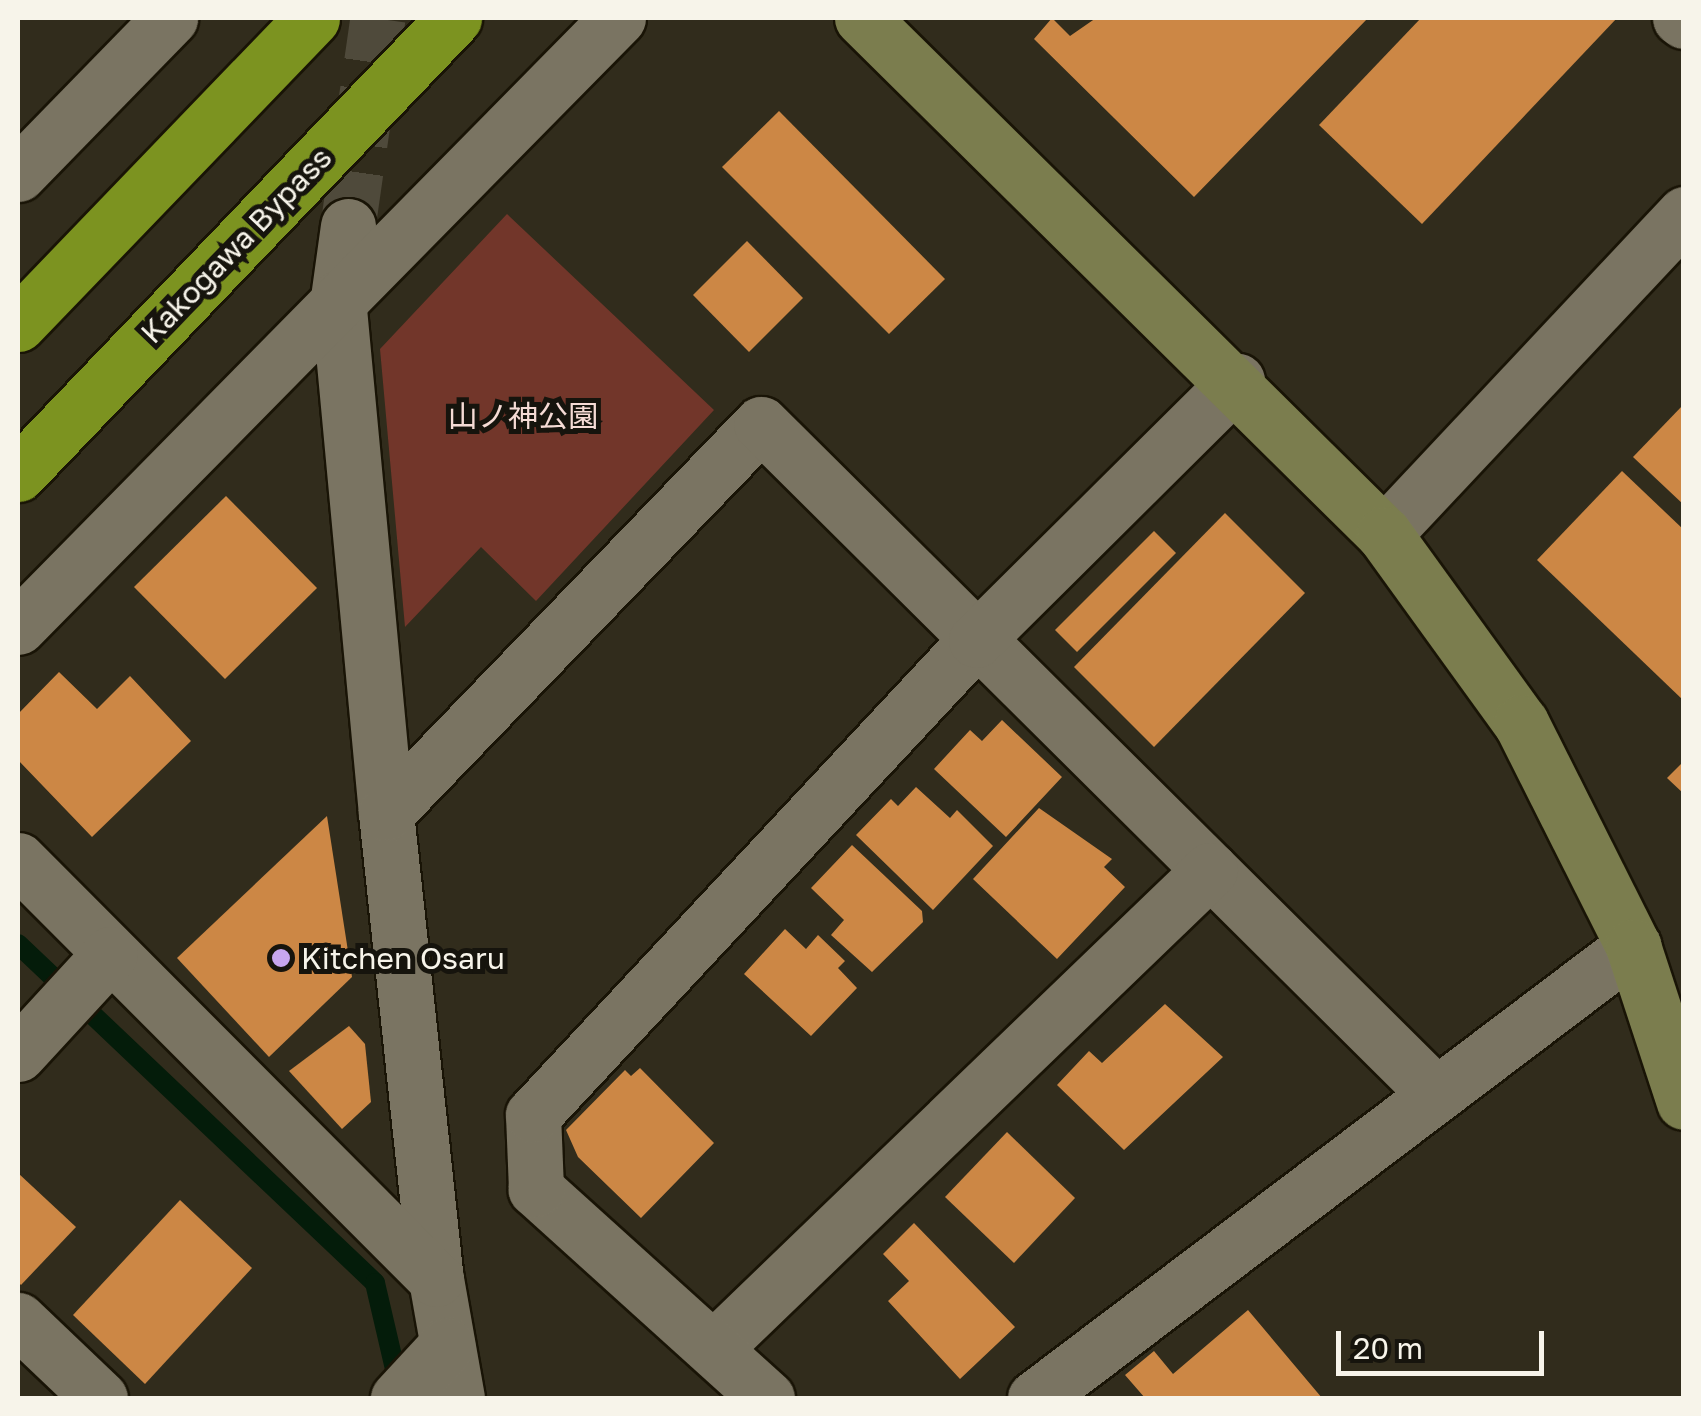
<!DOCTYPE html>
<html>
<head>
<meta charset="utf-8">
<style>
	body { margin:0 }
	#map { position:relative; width:1701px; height:1416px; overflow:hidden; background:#312c1c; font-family:"Golos Text","Noto Sans JP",sans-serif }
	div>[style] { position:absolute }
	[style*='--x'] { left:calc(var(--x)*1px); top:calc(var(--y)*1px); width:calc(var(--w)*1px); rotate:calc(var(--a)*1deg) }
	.green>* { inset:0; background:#72362a }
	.stream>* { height:20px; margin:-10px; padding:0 10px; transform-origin:10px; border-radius:10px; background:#041c0a }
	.building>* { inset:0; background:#cc8745 }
	.street-tunnel>* { height:55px; margin-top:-27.5px; transform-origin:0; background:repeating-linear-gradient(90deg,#4f4a3b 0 55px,transparent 0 83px) }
	.roads { filter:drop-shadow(2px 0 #191406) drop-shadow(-2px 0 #191406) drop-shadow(0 2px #191406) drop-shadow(0 -2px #191406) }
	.street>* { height:55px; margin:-27.5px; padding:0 27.5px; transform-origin:27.5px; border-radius:27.5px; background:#7a7462 }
	.secondary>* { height:55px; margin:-27.5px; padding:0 27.5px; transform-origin:27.5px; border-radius:27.5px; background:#7b7d4e }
	.highway>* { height:55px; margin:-27.5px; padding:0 27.5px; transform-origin:27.5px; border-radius:27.5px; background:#7c9320 }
	.dots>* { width:28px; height:28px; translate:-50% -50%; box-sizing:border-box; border:5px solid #16140d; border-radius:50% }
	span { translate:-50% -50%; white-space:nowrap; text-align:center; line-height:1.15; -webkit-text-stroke:10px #16140d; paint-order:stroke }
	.street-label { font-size:30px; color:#f7f4ea }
	.park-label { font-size:30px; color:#f5dbd5 }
	.poi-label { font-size:30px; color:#f7f4ea }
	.left { translate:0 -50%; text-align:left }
	.frame { position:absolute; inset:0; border:20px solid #f7f4ea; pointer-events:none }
	.scale { position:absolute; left:1336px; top:1331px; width:208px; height:45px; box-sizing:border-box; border:5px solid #f7f4ea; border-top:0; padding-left:12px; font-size:30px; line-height:35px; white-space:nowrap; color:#f7f4ea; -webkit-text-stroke:8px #16140d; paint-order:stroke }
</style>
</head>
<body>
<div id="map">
	<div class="green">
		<i style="clip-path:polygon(507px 214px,714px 410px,536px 601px,481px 547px,405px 627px,380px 349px)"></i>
	</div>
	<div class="stream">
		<i style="--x:18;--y:944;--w:492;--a:43.5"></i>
		<i style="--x:375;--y:1283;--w:106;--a:76.9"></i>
	</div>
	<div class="building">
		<i style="clip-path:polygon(1052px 18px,1070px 36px,1096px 18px,1368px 18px,1194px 197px,1034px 39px)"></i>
		<i style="clip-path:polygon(1421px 18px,1617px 18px,1422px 224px,1319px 125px)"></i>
		<i style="clip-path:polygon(779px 111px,945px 279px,889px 334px,722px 167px)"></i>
		<i style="clip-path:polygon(747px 241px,803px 298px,749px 352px,693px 295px)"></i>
		<i style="clip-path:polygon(1684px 404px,1684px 505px,1633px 457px)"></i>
		<i style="clip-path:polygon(1622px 471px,1684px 530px,1684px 701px,1537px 560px)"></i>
		<i style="clip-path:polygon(226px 496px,317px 588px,225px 679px,134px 587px)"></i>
		<i style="clip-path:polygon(1225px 513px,1305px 593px,1154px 747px,1074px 667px)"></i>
		<i style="clip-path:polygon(1154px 531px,1176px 553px,1077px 652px,1055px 630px)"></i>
		<i style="clip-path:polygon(59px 672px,97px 709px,130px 676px,191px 741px,92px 837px,18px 760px,18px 714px)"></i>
		<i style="clip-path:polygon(1002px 720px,1062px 777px,1006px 837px,934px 769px,970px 730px,982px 741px)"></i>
		<i style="clip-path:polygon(1684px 761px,1684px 794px,1667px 778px)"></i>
		<i style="clip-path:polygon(916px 787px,950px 818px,957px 810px,993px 846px,933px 910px,856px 835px,891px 799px,898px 806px)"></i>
		<i style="clip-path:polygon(1039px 808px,1112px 859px,1104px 867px,1125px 887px,1057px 959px,973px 879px)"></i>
		<i style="clip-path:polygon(327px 816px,352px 977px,269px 1057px,177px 958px)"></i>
		<i style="clip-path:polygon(852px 845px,922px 911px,923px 922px,872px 972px,831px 935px,844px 920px,811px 888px)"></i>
		<i style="clip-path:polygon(785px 929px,806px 949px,818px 935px,845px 961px,838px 968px,857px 988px,811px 1036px,744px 974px)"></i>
		<i style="clip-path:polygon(1165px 1004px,1223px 1057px,1124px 1150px,1057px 1085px,1089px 1051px,1102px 1063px)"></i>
		<i style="clip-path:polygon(349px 1026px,365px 1044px,371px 1102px,342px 1129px,289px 1071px)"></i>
		<i style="clip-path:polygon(640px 1068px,714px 1143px,641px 1218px,578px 1157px,566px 1130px,625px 1070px,631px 1076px)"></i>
		<i style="clip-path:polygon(1007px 1132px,1075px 1198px,1014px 1263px,945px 1197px)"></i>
		<i style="clip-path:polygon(18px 1173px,76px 1227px,21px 1285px,18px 1282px)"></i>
		<i style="clip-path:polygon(180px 1200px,252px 1268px,145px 1384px,73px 1315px)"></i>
		<i style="clip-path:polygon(914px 1223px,1015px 1327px,960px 1379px,888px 1301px,909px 1281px,883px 1254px)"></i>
		<i style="clip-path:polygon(1248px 1310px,1322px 1398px,1145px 1398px,1125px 1375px,1154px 1351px,1173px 1374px)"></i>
	</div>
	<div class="street-tunnel">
		<i style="--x:348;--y:226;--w:210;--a:-81.8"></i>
	</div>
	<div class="roads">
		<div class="street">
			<i style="--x:1680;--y:18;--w:5;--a:37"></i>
			<i style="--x:18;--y:174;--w:218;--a:-45.7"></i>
			<i style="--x:348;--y:226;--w:73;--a:97.9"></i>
			<i style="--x:338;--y:298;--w:517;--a:84.68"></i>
			<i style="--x:386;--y:813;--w:469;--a:83.9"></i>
			<i style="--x:436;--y:1279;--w:121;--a:80"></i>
			<i style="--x:1384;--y:534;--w:439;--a:-46.8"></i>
			<i style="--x:18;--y:627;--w:855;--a:-45.43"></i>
			<i style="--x:386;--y:813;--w:540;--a:-46.05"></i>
			<i style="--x:761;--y:424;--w:948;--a:44.79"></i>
			<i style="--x:18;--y:860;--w:592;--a:45.07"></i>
			<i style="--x:18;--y:1054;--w:136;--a:-47.4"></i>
			<i style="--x:18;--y:1320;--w:113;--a:43.6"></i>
			<i style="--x:714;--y:1348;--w:689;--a:-43.94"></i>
			<i style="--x:398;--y:1398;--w:72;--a:-47.2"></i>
			<i style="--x:767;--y:1398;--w:312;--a:-137.9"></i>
			<i style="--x:536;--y:1189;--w:74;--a:-92.3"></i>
			<i style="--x:533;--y:1115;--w:650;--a:-47"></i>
			<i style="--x:976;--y:640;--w:368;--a:-44.8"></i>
			<i style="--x:1035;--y:1398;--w:750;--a:-37.08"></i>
		</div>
		<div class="secondary">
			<i style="--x:862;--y:18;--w:734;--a:44.67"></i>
			<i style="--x:1384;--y:534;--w:233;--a:54.1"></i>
			<i style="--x:1521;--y:723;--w:250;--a:63.3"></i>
			<i style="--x:1633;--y:946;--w:164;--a:71.9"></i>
		</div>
		<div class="highway">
			<i style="--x:18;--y:324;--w:424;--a:-46.1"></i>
			<i style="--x:18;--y:474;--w:631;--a:-46.28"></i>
		</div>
	</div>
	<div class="dots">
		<i style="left:281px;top:958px;background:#c7a6ef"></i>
	</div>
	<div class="street-label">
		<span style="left:236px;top:245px;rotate:-46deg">Kakogawa Bypass</span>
	</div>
	<div class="park-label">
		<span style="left:523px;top:416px">山ノ神公園</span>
	</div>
	<div class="poi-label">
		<span class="left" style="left:301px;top:958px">Kitchen Osaru</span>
	</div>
	<div class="frame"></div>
	<div class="scale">20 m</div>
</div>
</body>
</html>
